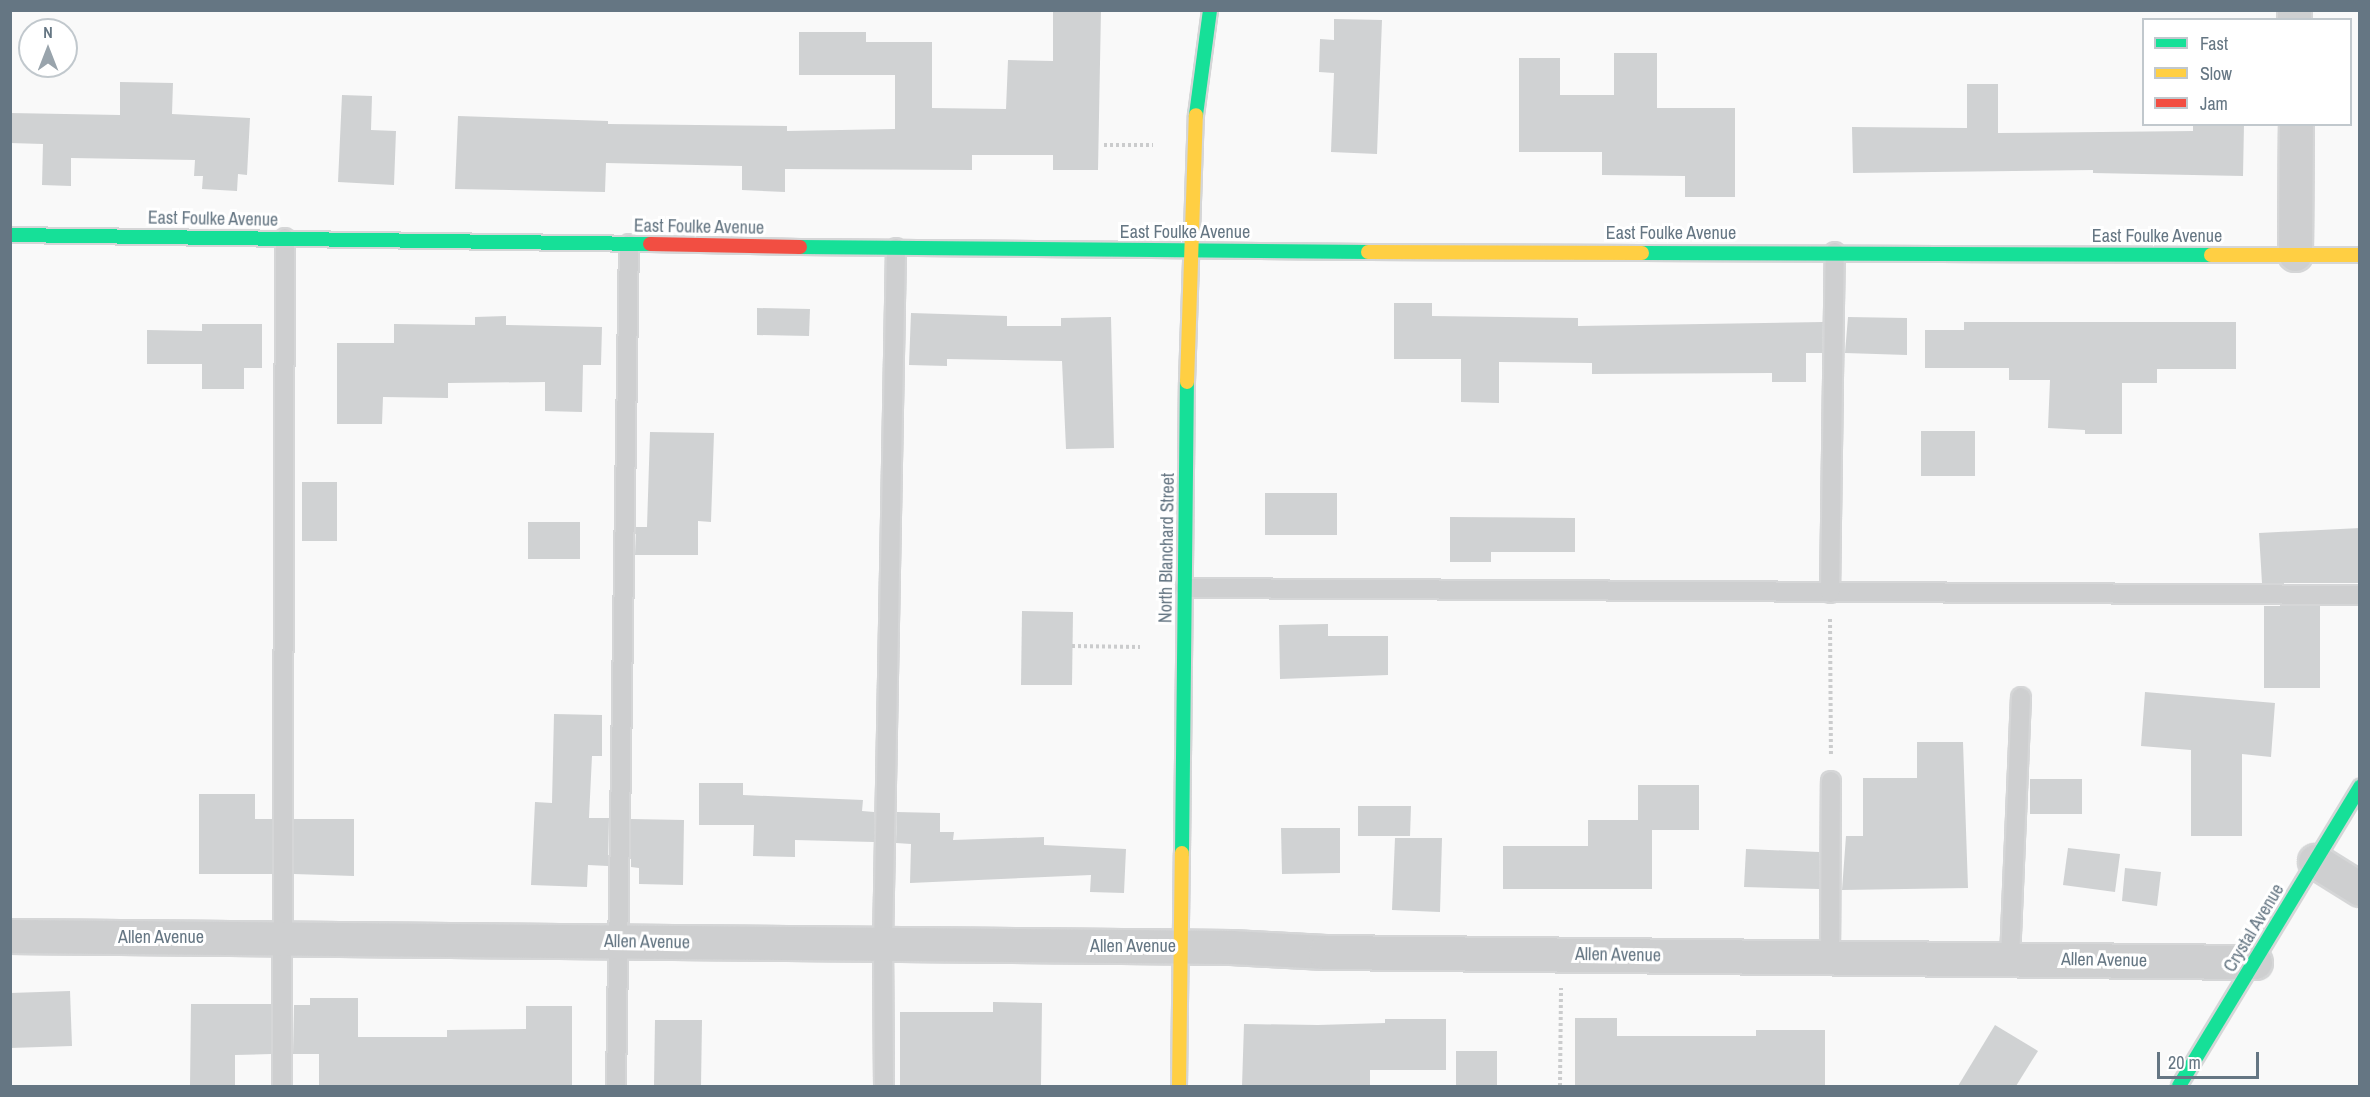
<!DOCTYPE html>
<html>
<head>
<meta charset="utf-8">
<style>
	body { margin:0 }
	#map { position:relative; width:2370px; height:1097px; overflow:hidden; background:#f9f9f9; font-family:"Archivo Narrow",sans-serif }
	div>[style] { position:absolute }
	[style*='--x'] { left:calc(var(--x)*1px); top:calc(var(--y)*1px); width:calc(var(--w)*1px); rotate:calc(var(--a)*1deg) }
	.building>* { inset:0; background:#d0d2d3 }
	.path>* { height:4px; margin-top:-2px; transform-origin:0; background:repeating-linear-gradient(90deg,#cbcccd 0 3px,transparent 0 6px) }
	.roads { filter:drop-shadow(2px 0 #d5d6d7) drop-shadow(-2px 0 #d5d6d7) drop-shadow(0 2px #d5d6d7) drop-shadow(0 -2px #d5d6d7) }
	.lane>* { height:18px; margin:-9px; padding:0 9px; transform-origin:9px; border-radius:9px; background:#cecfd0 }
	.street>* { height:33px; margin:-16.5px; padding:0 16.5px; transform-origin:16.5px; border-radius:16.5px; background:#cecfd0 }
	.fast>* { height:14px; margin:-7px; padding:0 7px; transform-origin:7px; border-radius:7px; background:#16e098 }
	.slow>* { height:14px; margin:-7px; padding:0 7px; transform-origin:7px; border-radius:7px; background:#ffcf43 }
	.jam>* { height:14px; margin:-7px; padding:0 7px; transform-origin:7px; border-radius:7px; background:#f24e42 }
	span { translate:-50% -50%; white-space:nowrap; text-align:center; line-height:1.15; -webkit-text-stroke:6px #fff; paint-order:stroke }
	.street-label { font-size:18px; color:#657683 }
	.frame { position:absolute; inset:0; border:12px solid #657683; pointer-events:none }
	.legend { position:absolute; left:2142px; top:18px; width:210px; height:108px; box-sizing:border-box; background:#fff; border:2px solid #c1c8cd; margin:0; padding:8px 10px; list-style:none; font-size:18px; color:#657683 }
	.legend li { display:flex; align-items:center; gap:12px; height:30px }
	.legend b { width:30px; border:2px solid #c1c8cd }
	.north { position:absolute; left:18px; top:18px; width:60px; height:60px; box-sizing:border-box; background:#fff; border:2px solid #c1c8cd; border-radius:50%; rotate:0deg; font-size:16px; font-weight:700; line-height:24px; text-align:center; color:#657683 }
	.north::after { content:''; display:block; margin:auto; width:21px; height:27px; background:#99a4ac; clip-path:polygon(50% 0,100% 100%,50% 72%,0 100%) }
	.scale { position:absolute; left:2157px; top:1052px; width:102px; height:27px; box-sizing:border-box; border:3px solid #657683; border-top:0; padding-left:8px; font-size:18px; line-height:21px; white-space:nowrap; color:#657683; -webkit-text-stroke:4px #fff; paint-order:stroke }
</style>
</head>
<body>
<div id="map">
	<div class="building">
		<i style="clip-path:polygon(1053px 10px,1101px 10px,1098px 170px,1053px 170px,1053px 155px,972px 155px,972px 170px,785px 169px,785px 192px,742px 190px,742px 166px,606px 163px,605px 192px,455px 189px,458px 116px,608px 121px,608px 124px,787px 126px,787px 131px,895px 129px,895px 75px,799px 75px,799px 32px,866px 32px,866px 42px,932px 42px,932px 108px,1006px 109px,1008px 60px,1053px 61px)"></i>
		<i style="clip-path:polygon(1334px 19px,1382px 20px,1377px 154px,1331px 152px,1334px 73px,1319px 72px,1320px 39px,1334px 40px)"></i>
		<i style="clip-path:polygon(1614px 53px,1657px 53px,1657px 108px,1735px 108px,1735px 197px,1685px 197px,1685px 176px,1602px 175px,1602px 152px,1519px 152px,1519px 58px,1560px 58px,1560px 95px,1614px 95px)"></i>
		<i style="clip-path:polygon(120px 82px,173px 83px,172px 114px,250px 118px,247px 175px,238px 174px,237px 191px,202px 189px,203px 176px,194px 176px,195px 160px,71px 158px,71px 186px,42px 185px,43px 144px,10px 143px,10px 113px,120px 115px)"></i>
		<i style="clip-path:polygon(1967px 84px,1998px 84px,1998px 133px,2193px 131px,2193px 124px,2244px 124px,2243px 176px,2093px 173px,2093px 170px,1853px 173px,1852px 127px,1967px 128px)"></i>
		<i style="clip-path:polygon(342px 95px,372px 96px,371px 130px,396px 131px,394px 185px,338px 182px)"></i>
		<i style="clip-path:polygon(1394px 303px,1432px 303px,1432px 316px,1578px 318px,1578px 326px,1823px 322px,1822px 353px,1806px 353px,1806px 382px,1772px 382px,1772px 373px,1592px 374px,1592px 363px,1499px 362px,1499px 403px,1461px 402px,1461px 359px,1394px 359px)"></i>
		<i style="clip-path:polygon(757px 308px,810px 309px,809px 336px,757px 335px)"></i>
		<i style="clip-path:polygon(911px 313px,1007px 316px,1007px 326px,1061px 326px,1061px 318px,1111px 317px,1114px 448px,1066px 449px,1062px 361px,947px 359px,947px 366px,909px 365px)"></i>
		<i style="clip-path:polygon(506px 316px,506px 325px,602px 327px,601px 365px,583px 365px,582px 412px,545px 411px,545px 382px,448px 383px,448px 398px,383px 397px,382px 424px,337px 424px,337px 343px,394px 343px,394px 324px,475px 325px,475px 317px)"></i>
		<i style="clip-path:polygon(1848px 317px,1907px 318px,1907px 355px,1845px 353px)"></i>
		<i style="clip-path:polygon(1964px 322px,2236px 322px,2236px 369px,2157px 369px,2157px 383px,2122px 383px,2122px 434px,2085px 434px,2085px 430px,2048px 428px,2050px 380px,2009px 380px,2009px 368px,1925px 368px,1925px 330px,1964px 330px)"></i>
		<i style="clip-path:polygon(202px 324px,262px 324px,262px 368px,244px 368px,244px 389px,202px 389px,202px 364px,147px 364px,147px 330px,202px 331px)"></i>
		<i style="clip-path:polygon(1921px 431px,1975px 431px,1975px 476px,1921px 476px)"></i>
		<i style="clip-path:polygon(650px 432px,714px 433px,711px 522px,698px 521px,698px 555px,635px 555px,636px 527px,647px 527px)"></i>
		<i style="clip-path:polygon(302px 482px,337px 482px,337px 541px,302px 541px)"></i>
		<i style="clip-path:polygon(1265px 493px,1337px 493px,1337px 535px,1265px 535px)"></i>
		<i style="clip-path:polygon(1450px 517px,1575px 518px,1575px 552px,1491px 552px,1491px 562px,1450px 562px)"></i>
		<i style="clip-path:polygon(528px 522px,580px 522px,580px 559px,528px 559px)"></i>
		<i style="clip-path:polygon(2360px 528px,2360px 583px,2262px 583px,2259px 533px)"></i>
		<i style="clip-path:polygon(2264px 606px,2320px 606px,2320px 688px,2264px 688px)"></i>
		<i style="clip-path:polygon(1022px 611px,1073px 612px,1072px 685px,1021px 685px)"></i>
		<i style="clip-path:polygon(1328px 624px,1328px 636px,1388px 636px,1388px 675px,1280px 679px,1279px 625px)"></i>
		<i style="clip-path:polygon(2145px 692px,2275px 703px,2271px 757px,2242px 754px,2242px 836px,2191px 836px,2191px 750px,2141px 746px)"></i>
		<i style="clip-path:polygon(554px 714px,602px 715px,602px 756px,592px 756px,589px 818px,609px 818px,608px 866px,588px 865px,587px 887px,531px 885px,535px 802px,552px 803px)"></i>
		<i style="clip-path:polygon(1917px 742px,1963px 742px,1968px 888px,1842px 890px,1846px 836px,1863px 836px,1863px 778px,1917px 778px)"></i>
		<i style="clip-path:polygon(2030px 779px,2082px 779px,2082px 814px,2030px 814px)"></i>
		<i style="clip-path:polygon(699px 783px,743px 783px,743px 795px,863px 800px,862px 811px,874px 812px,874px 842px,795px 840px,795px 857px,753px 856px,754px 825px,699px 825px)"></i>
		<i style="clip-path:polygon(1638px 785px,1699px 785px,1699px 830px,1652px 830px,1652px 889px,1503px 889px,1503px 846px,1588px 846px,1588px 820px,1638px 820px)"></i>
		<i style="clip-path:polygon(199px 794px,255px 794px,255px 819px,272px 819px,272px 874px,199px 874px)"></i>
		<i style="clip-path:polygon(1358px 806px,1411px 806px,1410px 836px,1358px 836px)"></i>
		<i style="clip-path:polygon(897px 812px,940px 813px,940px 832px,954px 832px,953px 840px,1044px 837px,1044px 845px,1126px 849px,1124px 893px,1090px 892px,1091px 875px,910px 883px,911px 844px,896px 843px)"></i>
		<i style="clip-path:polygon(294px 819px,354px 819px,354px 876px,294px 874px)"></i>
		<i style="clip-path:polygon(631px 819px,684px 820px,683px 885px,639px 884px,639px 868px,631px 867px)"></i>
		<i style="clip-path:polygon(1281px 828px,1340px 828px,1340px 873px,1282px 874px)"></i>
		<i style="clip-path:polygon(1395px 838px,1442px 838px,1440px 912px,1392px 910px)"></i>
		<i style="clip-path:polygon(2068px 848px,2120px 854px,2115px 892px,2063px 885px)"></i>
		<i style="clip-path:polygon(1746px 849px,1819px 852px,1819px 889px,1744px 887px)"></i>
		<i style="clip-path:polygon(2125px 868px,2161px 872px,2157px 906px,2122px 901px)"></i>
		<i style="clip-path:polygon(70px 991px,72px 1046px,10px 1048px,10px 993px)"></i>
		<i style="clip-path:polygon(310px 998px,358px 998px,358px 1037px,447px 1037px,447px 1030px,526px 1029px,526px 1006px,572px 1006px,572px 1086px,319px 1086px,319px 1054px,293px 1054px,294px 1005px,310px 1005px)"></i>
		<i style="clip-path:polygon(993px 1002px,1042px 1003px,1041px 1085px,900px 1086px,900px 1012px,993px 1012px)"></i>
		<i style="clip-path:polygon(191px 1004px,271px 1004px,271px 1054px,235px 1055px,235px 1086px,190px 1086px)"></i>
		<i style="clip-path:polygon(1575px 1018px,1617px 1018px,1617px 1036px,1756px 1036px,1756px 1030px,1825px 1030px,1825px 1086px,1575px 1086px)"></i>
		<i style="clip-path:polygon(1385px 1019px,1446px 1019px,1446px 1070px,1370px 1070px,1370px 1086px,1242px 1086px,1244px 1024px,1318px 1025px,1385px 1023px)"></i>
		<i style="clip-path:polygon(655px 1020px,702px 1020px,701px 1086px,654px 1086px)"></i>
		<i style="clip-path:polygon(1995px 1025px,2038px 1051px,2016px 1086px,1958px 1086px)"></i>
		<i style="clip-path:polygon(1456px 1051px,1497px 1051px,1497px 1086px,1456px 1086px)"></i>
	</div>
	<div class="path">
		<i style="--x:1104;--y:145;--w:49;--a:0"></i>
		<i style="--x:1830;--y:619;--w:137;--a:89.6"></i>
		<i style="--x:1072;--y:646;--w:68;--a:0.8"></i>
		<i style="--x:1560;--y:1086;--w:98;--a:-89.4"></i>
	</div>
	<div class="roads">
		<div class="lane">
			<i style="--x:1185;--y:588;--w:1175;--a:0.34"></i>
			<i style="--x:1830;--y:593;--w:341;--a:-89.2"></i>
			<i style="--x:1830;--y:957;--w:176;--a:-89.7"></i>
			<i style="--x:2010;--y:959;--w:262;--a:-87.6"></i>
			<i style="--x:282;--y:1086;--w:848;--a:-89.8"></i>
			<i style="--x:616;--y:1086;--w:842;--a:-89.12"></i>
			<i style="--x:884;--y:1086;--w:141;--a:-90.4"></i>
			<i style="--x:883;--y:945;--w:697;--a:-88.93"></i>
		</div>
		<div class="street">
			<i style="--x:2294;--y:10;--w:10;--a:90"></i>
			<i style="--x:2295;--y:254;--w:130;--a:-89.6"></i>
			<i style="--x:2315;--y:861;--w:53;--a:31.9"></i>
			<i style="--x:10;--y:936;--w:1221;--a:0.52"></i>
			<i style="--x:1231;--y:947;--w:94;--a:3"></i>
			<i style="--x:1325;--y:952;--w:930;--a:0.62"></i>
		</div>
		<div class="fast">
			<i style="--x:1196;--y:115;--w:106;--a:-82.4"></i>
			<i style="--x:10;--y:235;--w:640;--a:0.81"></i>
			<i style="--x:800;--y:247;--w:568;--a:0.5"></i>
			<i style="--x:1642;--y:253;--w:569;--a:0.2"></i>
			<i style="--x:1182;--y:853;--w:471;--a:-89.4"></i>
			<i style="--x:2179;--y:1086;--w:350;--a:-58.8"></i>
		</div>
		<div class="slow">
			<i style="--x:1368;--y:252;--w:274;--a:0.2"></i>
			<i style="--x:2211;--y:255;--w:149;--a:0"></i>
			<i style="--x:1187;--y:382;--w:267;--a:-88.1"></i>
			<i style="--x:1179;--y:1086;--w:233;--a:-89.3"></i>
		</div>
		<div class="jam">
			<i style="--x:650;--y:244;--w:150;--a:1.1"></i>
		</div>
	</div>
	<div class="street-label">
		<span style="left:213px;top:219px;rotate:1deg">East Foulke Avenue</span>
		<span style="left:699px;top:227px;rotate:1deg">East Foulke Avenue</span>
		<span style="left:1185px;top:232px">East Foulke Avenue</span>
		<span style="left:1671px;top:233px">East Foulke Avenue</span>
		<span style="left:2157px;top:236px">East Foulke Avenue</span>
		<span style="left:1167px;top:548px;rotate:-89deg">North Blanchard Street</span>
		<span style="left:2254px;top:928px;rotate:-59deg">Crystal Avenue</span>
		<span style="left:161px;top:937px">Allen Avenue</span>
		<span style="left:647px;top:942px;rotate:1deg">Allen Avenue</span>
		<span style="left:1133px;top:946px">Allen Avenue</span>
		<span style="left:1618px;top:955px;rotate:1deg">Allen Avenue</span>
		<span style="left:2104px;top:960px;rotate:1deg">Allen Avenue</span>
	</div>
	<div class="frame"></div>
	<ul class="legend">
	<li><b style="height:8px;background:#16e098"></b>Fast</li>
	<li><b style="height:8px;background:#ffcf43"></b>Slow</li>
	<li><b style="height:8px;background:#f24e42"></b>Jam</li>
	</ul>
	<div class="north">N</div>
	<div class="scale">20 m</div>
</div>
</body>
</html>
